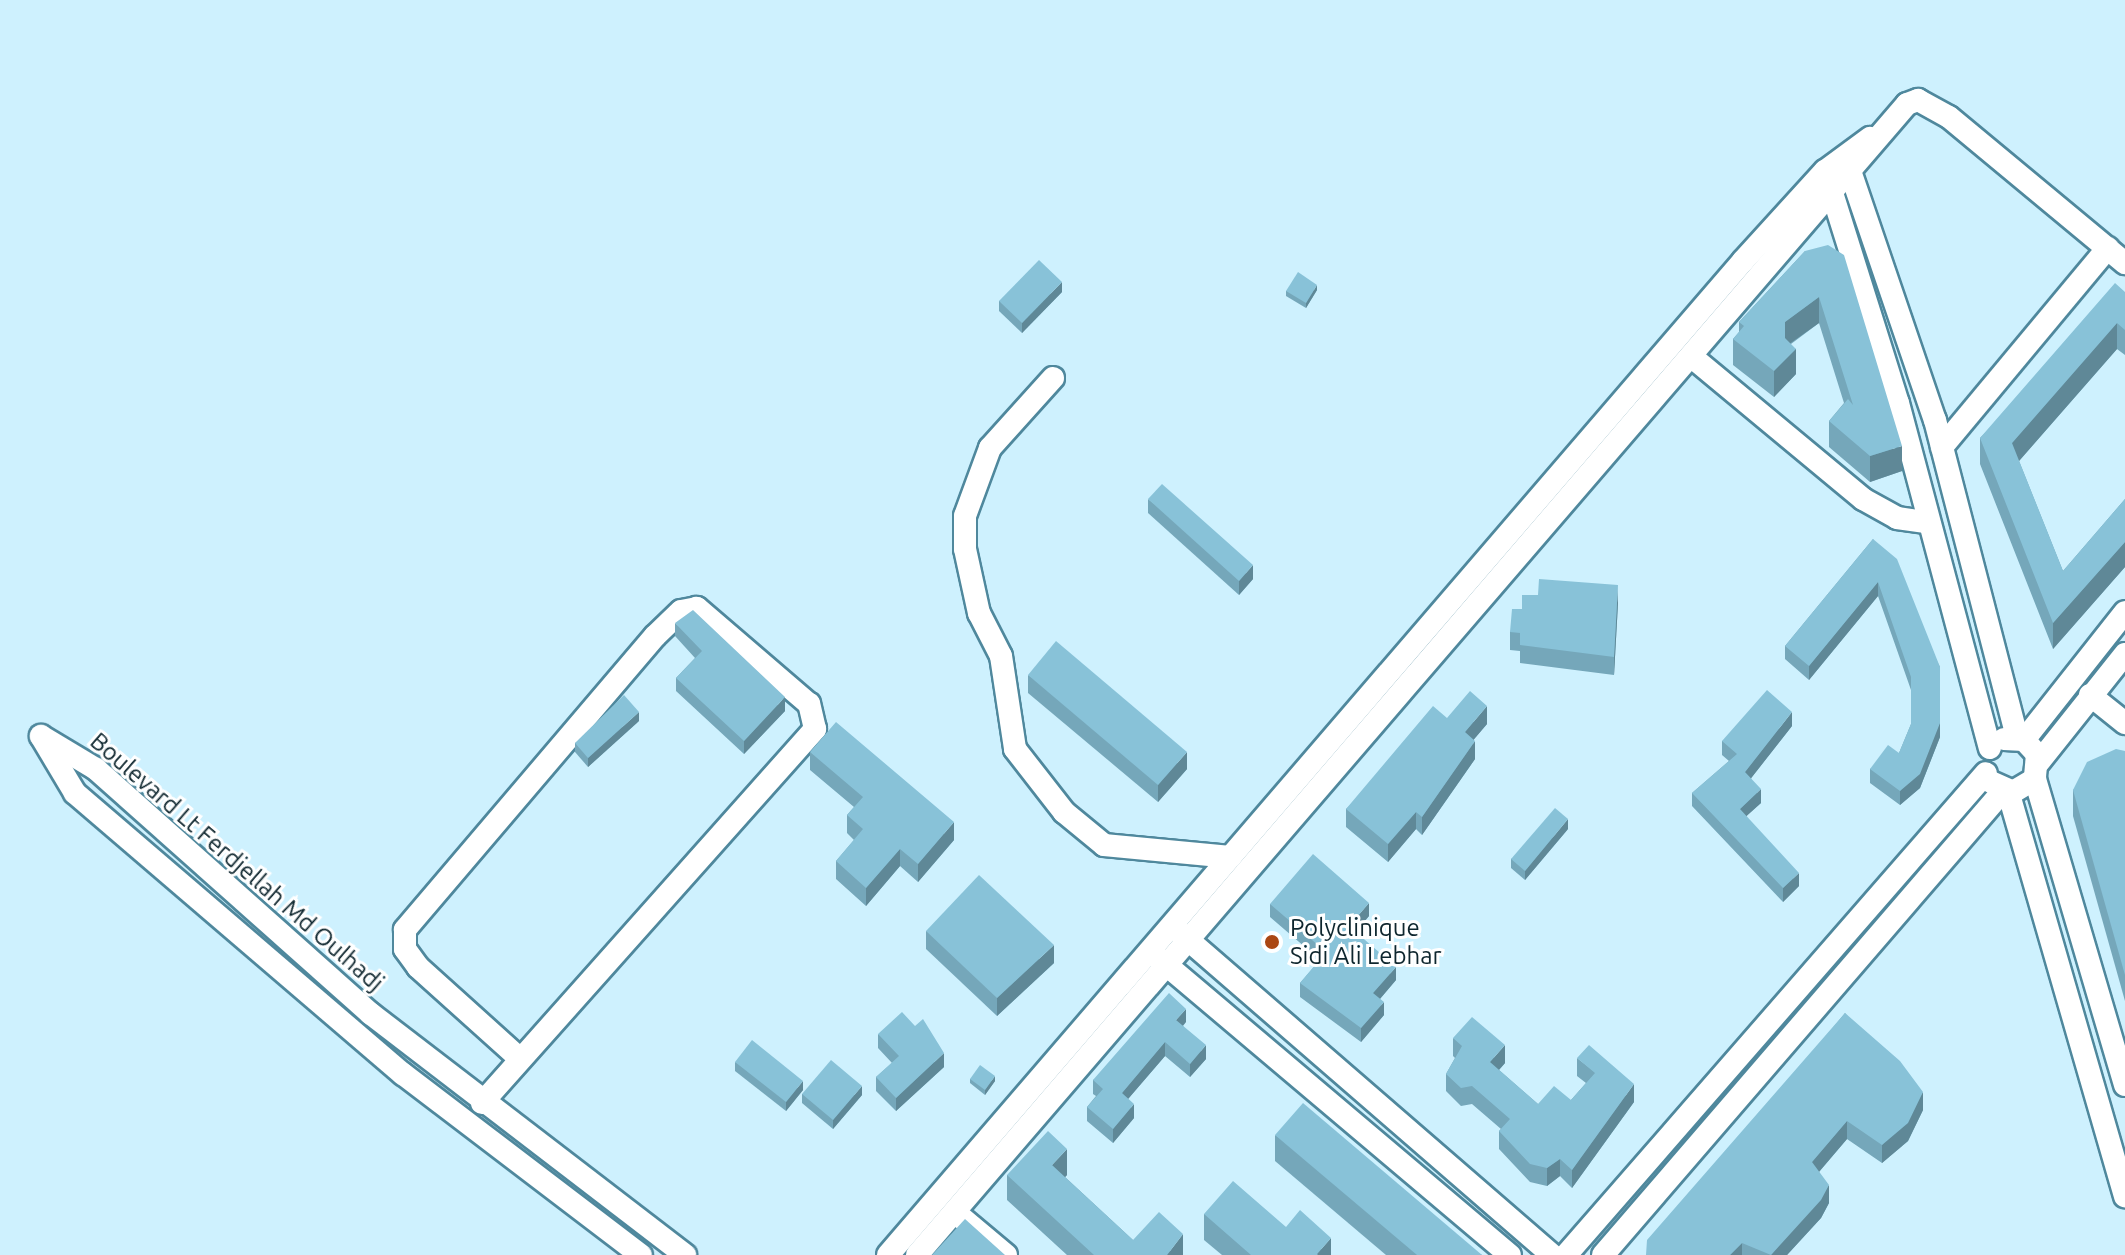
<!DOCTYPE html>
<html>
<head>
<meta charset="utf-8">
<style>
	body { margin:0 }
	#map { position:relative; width:2125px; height:1255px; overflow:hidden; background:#cef1fe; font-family:Ubuntu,sans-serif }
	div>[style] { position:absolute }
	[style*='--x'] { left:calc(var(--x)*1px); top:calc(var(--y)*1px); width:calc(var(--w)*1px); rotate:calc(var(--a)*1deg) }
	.roads { filter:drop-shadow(2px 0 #4f889d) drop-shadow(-2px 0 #4f889d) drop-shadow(0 2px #4f889d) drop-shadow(0 -2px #4f889d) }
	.minor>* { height:22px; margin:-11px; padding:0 11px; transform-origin:11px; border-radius:11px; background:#fff }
	.wall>* { inset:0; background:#75a7ba }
	.shaded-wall>* { inset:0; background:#5f8897 }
	.building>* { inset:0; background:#88c2d8 }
	.dots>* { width:22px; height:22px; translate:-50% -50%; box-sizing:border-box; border:4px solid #fff; border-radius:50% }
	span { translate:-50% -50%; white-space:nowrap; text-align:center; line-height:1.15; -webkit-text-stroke:6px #fff; paint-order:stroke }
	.street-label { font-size:24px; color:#0e262e }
	.poi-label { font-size:24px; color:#0e262e }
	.left { translate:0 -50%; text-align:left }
</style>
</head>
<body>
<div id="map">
	<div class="roads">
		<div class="minor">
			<i style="--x:1847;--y:162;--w:273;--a:71.2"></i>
			<i style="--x:1935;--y:420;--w:328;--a:75.5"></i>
			<i style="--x:1828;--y:180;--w:234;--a:72.6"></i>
			<i style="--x:1898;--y:403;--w:357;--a:75.1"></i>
			<i style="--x:1692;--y:357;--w:222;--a:39.7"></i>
			<i style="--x:1863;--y:499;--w:39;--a:29"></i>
			<i style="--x:1897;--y:518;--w:29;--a:8"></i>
			<i style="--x:1053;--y:378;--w:94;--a:132"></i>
			<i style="--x:990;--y:448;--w:72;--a:110.2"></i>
			<i style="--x:965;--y:516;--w:33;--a:90"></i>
			<i style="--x:965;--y:549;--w:66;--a:77.7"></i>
			<i style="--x:979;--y:613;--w:48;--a:62.9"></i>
			<i style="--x:1001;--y:656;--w:94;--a:81.4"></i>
			<i style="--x:1015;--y:749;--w:80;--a:52.1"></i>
			<i style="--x:1064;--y:812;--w:52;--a:39.5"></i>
			<i style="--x:1104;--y:845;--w:127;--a:5.4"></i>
			<i style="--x:1942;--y:447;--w:259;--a:-50.2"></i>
			<i style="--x:2090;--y:695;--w:45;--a:38.7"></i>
			<i style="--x:41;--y:736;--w:64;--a:31"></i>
			<i style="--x:96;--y:769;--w:368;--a:41.7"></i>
			<i style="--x:371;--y:1014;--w:396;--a:37.5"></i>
			<i style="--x:41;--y:736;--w:66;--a:59.2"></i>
			<i style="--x:75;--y:793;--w:432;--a:40.6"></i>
			<i style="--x:403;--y:1074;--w:299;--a:37.3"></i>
			<i style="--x:2004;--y:739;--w:20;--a:3"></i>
			<i style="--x:2024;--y:740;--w:19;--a:47"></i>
			<i style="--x:2037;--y:754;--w:25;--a:95"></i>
			<i style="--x:2035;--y:779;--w:319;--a:73.6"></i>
			<i style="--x:2024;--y:740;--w:163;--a:-51.7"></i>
			<i style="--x:2039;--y:762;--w:138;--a:-51.5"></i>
			<i style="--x:1991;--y:782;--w:24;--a:24"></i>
			<i style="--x:2013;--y:792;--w:26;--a:-31"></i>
			<i style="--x:2008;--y:791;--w:422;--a:73.9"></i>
			<i style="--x:1178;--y:931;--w:495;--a:40.9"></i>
			<i style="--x:1157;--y:957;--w:462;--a:40.2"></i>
			<i style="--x:482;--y:1103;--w:501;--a:-48.32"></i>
			<i style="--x:815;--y:729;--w:26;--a:-103"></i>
			<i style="--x:809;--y:704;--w:148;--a:-139.4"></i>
			<i style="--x:697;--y:608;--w:16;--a:169"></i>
			<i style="--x:681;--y:611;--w:36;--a:136"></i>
			<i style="--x:655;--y:636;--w:386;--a:130.4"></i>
			<i style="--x:405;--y:930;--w:19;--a:90"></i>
			<i style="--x:405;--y:949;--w:22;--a:54"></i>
			<i style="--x:418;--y:967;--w:137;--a:42"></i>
			<i style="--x:963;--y:1219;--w:56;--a:39.9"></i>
			<i style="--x:888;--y:1255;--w:1311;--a:-49.3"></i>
			<i style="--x:1743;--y:261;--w:122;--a:-47.7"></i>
			<i style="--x:1825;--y:171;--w:56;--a:-36.3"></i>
			<i style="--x:917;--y:1255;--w:1518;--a:-49.3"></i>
			<i style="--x:1907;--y:104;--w:12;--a:-20"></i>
			<i style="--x:1918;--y:100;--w:35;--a:29"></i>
			<i style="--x:1949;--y:117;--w:229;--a:39.7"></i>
			<i style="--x:1566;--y:1255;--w:639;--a:-48.93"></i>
			<i style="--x:1603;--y:1255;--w:613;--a:-49.24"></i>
		</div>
	</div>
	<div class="wall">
		<i style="clip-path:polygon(1805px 251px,1902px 471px,1870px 482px,1829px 447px,1829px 421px,1844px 403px,1819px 323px,1791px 344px,1796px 374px,1774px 397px,1733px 365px,1733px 339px,1739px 332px,1739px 322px)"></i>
		<i style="clip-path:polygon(1317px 290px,1306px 308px,1286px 296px,1286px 291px)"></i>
		<i style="clip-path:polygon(1062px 292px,1022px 333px,999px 311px,999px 301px)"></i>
		<i style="clip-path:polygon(2125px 292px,2125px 355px,2117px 349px,2019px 461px,2063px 571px,2125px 499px,2125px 567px,2053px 649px,1980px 464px,1980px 438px)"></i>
		<i style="clip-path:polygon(1148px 499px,1253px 579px,1239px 595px,1148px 513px)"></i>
		<i style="clip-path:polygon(1873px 539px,1940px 667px,1940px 737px,1920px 788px,1900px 805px,1870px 783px,1870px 769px,1899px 753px,1911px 724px,1911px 690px,1878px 596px,1809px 680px,1785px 659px,1785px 646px)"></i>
		<i style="clip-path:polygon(1618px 603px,1614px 675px,1520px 663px,1520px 651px,1510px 650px,1510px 632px,1522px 609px)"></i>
		<i style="clip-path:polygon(675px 623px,785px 711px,744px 754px,676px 691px,676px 678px,695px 658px,675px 636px)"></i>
		<i style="clip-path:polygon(1028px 675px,1187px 769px,1158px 802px,1028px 693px)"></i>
		<i style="clip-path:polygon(1447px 718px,1487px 724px,1473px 740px,1475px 759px,1422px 835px,1416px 829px,1388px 862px,1346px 827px,1346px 809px)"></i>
		<i style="clip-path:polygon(639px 721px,588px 767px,575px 752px,575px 743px)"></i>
		<i style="clip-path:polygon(1792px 726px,1751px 778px,1761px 803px,1746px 816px,1799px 886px,1783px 902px,1692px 806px,1692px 793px,1729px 761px,1722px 755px,1722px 741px)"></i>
		<i style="clip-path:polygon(2125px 751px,2125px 1001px,2073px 816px,2073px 790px)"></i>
		<i style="clip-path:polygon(810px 752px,954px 840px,918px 882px,900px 866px,866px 906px,836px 879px,836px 861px,854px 840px,847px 833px,847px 815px,854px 807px,810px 770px)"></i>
		<i style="clip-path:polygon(1568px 829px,1525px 880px,1511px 868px,1511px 859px)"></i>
		<i style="clip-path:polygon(1270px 904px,1369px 916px,1356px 932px,1396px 980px,1380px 999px,1384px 1015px,1361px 1042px,1300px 997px,1300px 983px,1320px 960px,1270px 917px)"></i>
		<i style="clip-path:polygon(926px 931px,1054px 963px,997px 1016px,926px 949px)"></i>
		<i style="clip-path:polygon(1845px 1013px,1923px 1110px,1908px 1141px,1882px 1163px,1847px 1139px,1819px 1172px,1829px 1203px,1821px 1218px,1787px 1255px,1646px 1255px)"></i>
		<i style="clip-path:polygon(1186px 1022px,1183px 1026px,1206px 1059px,1190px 1077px,1165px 1056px,1128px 1099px,1134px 1118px,1113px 1143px,1087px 1121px,1087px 1107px,1096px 1096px,1093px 1094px,1093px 1080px)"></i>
		<i style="clip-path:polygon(878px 1034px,944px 1067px,896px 1111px,876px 1091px,876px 1077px,892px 1063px,878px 1048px)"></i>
		<i style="clip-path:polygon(1453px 1038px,1505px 1063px,1499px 1070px,1538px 1104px,1571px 1100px,1586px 1083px,1577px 1076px,1577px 1058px,1634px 1102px,1572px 1188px,1560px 1176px,1547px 1186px,1530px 1182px,1499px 1149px,1499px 1131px,1501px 1129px,1472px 1104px,1461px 1106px,1446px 1091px,1446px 1074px,1455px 1058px,1453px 1056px)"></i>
		<i style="clip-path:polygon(735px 1062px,803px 1090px,786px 1111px,735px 1071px)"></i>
		<i style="clip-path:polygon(970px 1079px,995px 1081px,985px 1095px,970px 1083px)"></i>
		<i style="clip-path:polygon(802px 1094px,862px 1095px,833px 1129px,802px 1103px)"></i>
		<i style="clip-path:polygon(1275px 1135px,1482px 1255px,1386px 1255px,1275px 1161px)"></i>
		<i style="clip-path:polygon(1007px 1175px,1067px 1175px,1065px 1177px,1133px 1240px,1183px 1255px,1067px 1255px,1007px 1200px)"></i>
		<i style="clip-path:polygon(1204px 1214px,1286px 1227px,1331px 1255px,1222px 1255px,1204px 1240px)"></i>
	</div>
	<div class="shaded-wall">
		<i style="clip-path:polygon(1062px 282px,1062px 292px,1022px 333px,1022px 323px)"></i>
		<i style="clip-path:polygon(1317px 285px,1317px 290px,1306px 308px,1306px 303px)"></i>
		<i style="clip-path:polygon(1819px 297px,1819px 323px,1785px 347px,1796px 349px,1796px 374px,1774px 397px,1774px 371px,1785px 322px)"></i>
		<i style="clip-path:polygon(2117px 323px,2117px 349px,2012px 469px,2012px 443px)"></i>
		<i style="clip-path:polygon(1902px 446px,1902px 471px,1870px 482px,1870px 456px)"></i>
		<i style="clip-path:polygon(2125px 542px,2125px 567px,2053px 649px,2053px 623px)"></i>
		<i style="clip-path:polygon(1253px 565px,1253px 579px,1239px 595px,1239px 581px)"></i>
		<i style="clip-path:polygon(1878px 582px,1878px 596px,1809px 680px,1809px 666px)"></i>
		<i style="clip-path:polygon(1618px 585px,1618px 603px,1614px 675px,1614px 657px)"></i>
		<i style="clip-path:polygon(785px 697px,785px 711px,744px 754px,744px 741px)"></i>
		<i style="clip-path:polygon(1487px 706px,1487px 724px,1465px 750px,1465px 732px)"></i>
		<i style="clip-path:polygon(639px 712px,639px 721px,588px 767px,588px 758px)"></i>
		<i style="clip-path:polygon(1792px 712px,1792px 726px,1745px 786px,1745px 772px)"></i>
		<i style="clip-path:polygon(1940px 723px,1940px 737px,1920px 788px,1900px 805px,1900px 791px)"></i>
		<i style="clip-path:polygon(1475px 741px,1475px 759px,1422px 835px,1422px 817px)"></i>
		<i style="clip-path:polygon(1187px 752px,1187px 769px,1158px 802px,1158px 785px)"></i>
		<i style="clip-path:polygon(1761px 789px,1761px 803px,1740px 822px,1740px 809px)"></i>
		<i style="clip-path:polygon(1416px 812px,1416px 829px,1388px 862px,1388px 844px)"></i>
		<i style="clip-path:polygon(1568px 819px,1568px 829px,1525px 880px,1525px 871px)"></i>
		<i style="clip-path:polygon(954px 822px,954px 840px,918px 882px,918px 864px)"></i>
		<i style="clip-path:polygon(900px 849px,900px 866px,866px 906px,866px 888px)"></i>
		<i style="clip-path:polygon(1799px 873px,1799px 886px,1783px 902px,1783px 888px)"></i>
		<i style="clip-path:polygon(1369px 903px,1369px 916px,1349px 939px,1349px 926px)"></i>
		<i style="clip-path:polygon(1054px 945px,1054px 963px,997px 1016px,997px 998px)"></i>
		<i style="clip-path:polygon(1396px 967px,1396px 980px,1373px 1007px,1373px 993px)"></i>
		<i style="clip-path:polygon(1384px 1002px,1384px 1015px,1361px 1042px,1361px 1028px)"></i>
		<i style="clip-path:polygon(1186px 1009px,1186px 1022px,1176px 1033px,1176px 1020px)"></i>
		<i style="clip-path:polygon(1165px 1042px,1165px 1056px,1122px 1106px,1122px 1093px)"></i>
		<i style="clip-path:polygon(1206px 1045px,1206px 1059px,1190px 1077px,1190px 1064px)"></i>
		<i style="clip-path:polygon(1505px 1045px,1505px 1063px,1490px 1080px,1490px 1062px)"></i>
		<i style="clip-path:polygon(944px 1053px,944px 1067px,896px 1111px,896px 1098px)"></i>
		<i style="clip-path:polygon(995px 1076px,995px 1081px,985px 1095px,985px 1090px)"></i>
		<i style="clip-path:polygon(803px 1081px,803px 1090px,786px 1111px,786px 1102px)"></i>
		<i style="clip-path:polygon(1634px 1084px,1634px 1102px,1572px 1188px,1572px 1170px)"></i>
		<i style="clip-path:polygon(862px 1086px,862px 1095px,833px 1129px,833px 1120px)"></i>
		<i style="clip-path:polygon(1923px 1092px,1923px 1110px,1908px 1141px,1882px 1163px,1882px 1145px)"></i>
		<i style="clip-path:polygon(1134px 1104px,1134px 1118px,1113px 1143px,1113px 1129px)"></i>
		<i style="clip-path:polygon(1847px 1121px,1847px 1139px,1812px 1180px,1812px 1162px)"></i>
		<i style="clip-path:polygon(1067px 1149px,1067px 1175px,1052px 1191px,1052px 1165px)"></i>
		<i style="clip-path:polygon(1560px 1159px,1560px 1176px,1547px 1186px,1547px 1168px)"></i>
		<i style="clip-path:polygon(1829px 1185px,1829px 1203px,1821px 1218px,1787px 1255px,1771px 1255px)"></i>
		<i style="clip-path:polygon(1183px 1234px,1183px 1255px,1167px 1255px)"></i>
		<i style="clip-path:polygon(1331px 1238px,1331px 1255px,1317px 1255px,1317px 1254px)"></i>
		<i style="clip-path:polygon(1742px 1243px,1742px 1255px,1730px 1255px)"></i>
	</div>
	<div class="building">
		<i style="clip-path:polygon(1828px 245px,1844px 255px,1902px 446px,1870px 456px,1829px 421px,1848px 399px,1853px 405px,1819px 297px,1785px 322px,1785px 338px,1796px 349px,1774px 371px,1733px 339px,1744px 326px,1739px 322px,1805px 251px)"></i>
		<i style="clip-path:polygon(1039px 260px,1062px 282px,1022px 323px,999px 301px)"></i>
		<i style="clip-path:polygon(1298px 272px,1317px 285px,1306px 303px,1286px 291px)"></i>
		<i style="clip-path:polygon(2115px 283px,2125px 292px,2125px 330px,2117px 323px,2012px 443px,2063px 571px,2125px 499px,2125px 542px,2053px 623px,1980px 438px)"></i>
		<i style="clip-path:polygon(1162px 484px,1253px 565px,1239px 581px,1148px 499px)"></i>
		<i style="clip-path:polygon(1873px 539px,1897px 559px,1940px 667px,1940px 723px,1920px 774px,1900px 791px,1870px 769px,1888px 745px,1899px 753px,1911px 724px,1911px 677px,1878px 582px,1809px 666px,1785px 646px)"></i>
		<i style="clip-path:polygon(1539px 579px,1618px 585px,1614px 657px,1520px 645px,1520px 633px,1510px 632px,1512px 609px,1522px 609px,1522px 595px,1538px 595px)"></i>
		<i style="clip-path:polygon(693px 610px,785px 697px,744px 741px,676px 678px,702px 651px,675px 623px)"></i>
		<i style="clip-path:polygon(1056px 641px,1187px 752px,1158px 785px,1028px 675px)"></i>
		<i style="clip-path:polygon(1767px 690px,1792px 712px,1745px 772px,1761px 789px,1740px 809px,1799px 873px,1783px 888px,1692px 793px,1737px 754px,1722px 741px)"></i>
		<i style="clip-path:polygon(1470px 691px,1487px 706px,1465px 732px,1475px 741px,1422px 817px,1416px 812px,1388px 844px,1346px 809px,1433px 706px,1447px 718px)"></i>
		<i style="clip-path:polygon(624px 695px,639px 712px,588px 758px,575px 743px)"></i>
		<i style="clip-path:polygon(836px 722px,954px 822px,918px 864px,900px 849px,866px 888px,836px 861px,863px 829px,847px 815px,863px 797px,810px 752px)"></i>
		<i style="clip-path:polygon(2116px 749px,2125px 751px,2125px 975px,2073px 790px,2087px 762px)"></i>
		<i style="clip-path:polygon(1555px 808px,1568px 819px,1525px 871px,1511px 859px)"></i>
		<i style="clip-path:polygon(1313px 854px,1369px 903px,1349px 926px,1396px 967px,1373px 993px,1384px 1002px,1361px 1028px,1300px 983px,1326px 952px,1270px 904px)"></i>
		<i style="clip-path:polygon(979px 875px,1054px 945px,997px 998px,926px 931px)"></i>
		<i style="clip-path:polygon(1169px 993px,1186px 1009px,1176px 1020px,1206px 1045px,1190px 1064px,1165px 1042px,1122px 1093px,1134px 1104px,1113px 1129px,1087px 1107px,1103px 1089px,1093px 1080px)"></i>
		<i style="clip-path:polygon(902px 1012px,915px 1026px,923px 1019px,944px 1053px,896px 1098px,876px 1077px,899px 1056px,878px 1034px)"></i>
		<i style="clip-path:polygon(1845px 1013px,1900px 1061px,1923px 1092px,1908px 1123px,1882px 1145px,1847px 1121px,1812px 1162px,1829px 1185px,1821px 1200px,1771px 1255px,1742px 1243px,1730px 1255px,1646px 1255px,1647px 1240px)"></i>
		<i style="clip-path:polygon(1472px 1017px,1505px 1045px,1490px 1062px,1538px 1104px,1554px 1086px,1571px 1100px,1595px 1073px,1577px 1058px,1589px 1045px,1634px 1084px,1572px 1170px,1560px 1159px,1547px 1168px,1530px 1164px,1499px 1131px,1510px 1119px,1472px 1086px,1461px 1088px,1446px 1074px,1462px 1046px,1453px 1038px)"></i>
		<i style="clip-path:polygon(752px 1040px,803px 1081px,786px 1102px,735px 1062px)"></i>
		<i style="clip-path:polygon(831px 1060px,862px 1086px,833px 1120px,802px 1094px)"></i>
		<i style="clip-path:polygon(980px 1065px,995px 1076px,985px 1090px,970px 1079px)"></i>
		<i style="clip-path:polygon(1303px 1103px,1482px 1255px,1417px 1255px,1275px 1135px)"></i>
		<i style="clip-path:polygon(1048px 1131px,1067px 1149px,1052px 1165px,1133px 1240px,1159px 1212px,1183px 1234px,1167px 1255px,1094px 1255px,1007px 1175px)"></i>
		<i style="clip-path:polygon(1233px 1181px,1286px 1227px,1300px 1210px,1331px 1238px,1317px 1254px,1318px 1255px,1251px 1255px,1204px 1214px)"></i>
		<i style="clip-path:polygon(965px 1219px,1005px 1255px,932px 1255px)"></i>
	</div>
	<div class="dots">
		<i style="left:1272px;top:942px;background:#aa4713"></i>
	</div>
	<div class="street-label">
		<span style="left:237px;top:862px;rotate:41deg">Boulevard Lt Ferdjellah Md Oulhadj</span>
	</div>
	<div class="poi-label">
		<span class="left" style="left:1290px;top:942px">Polyclinique<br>Sidi Ali Lebhar</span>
	</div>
</div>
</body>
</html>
